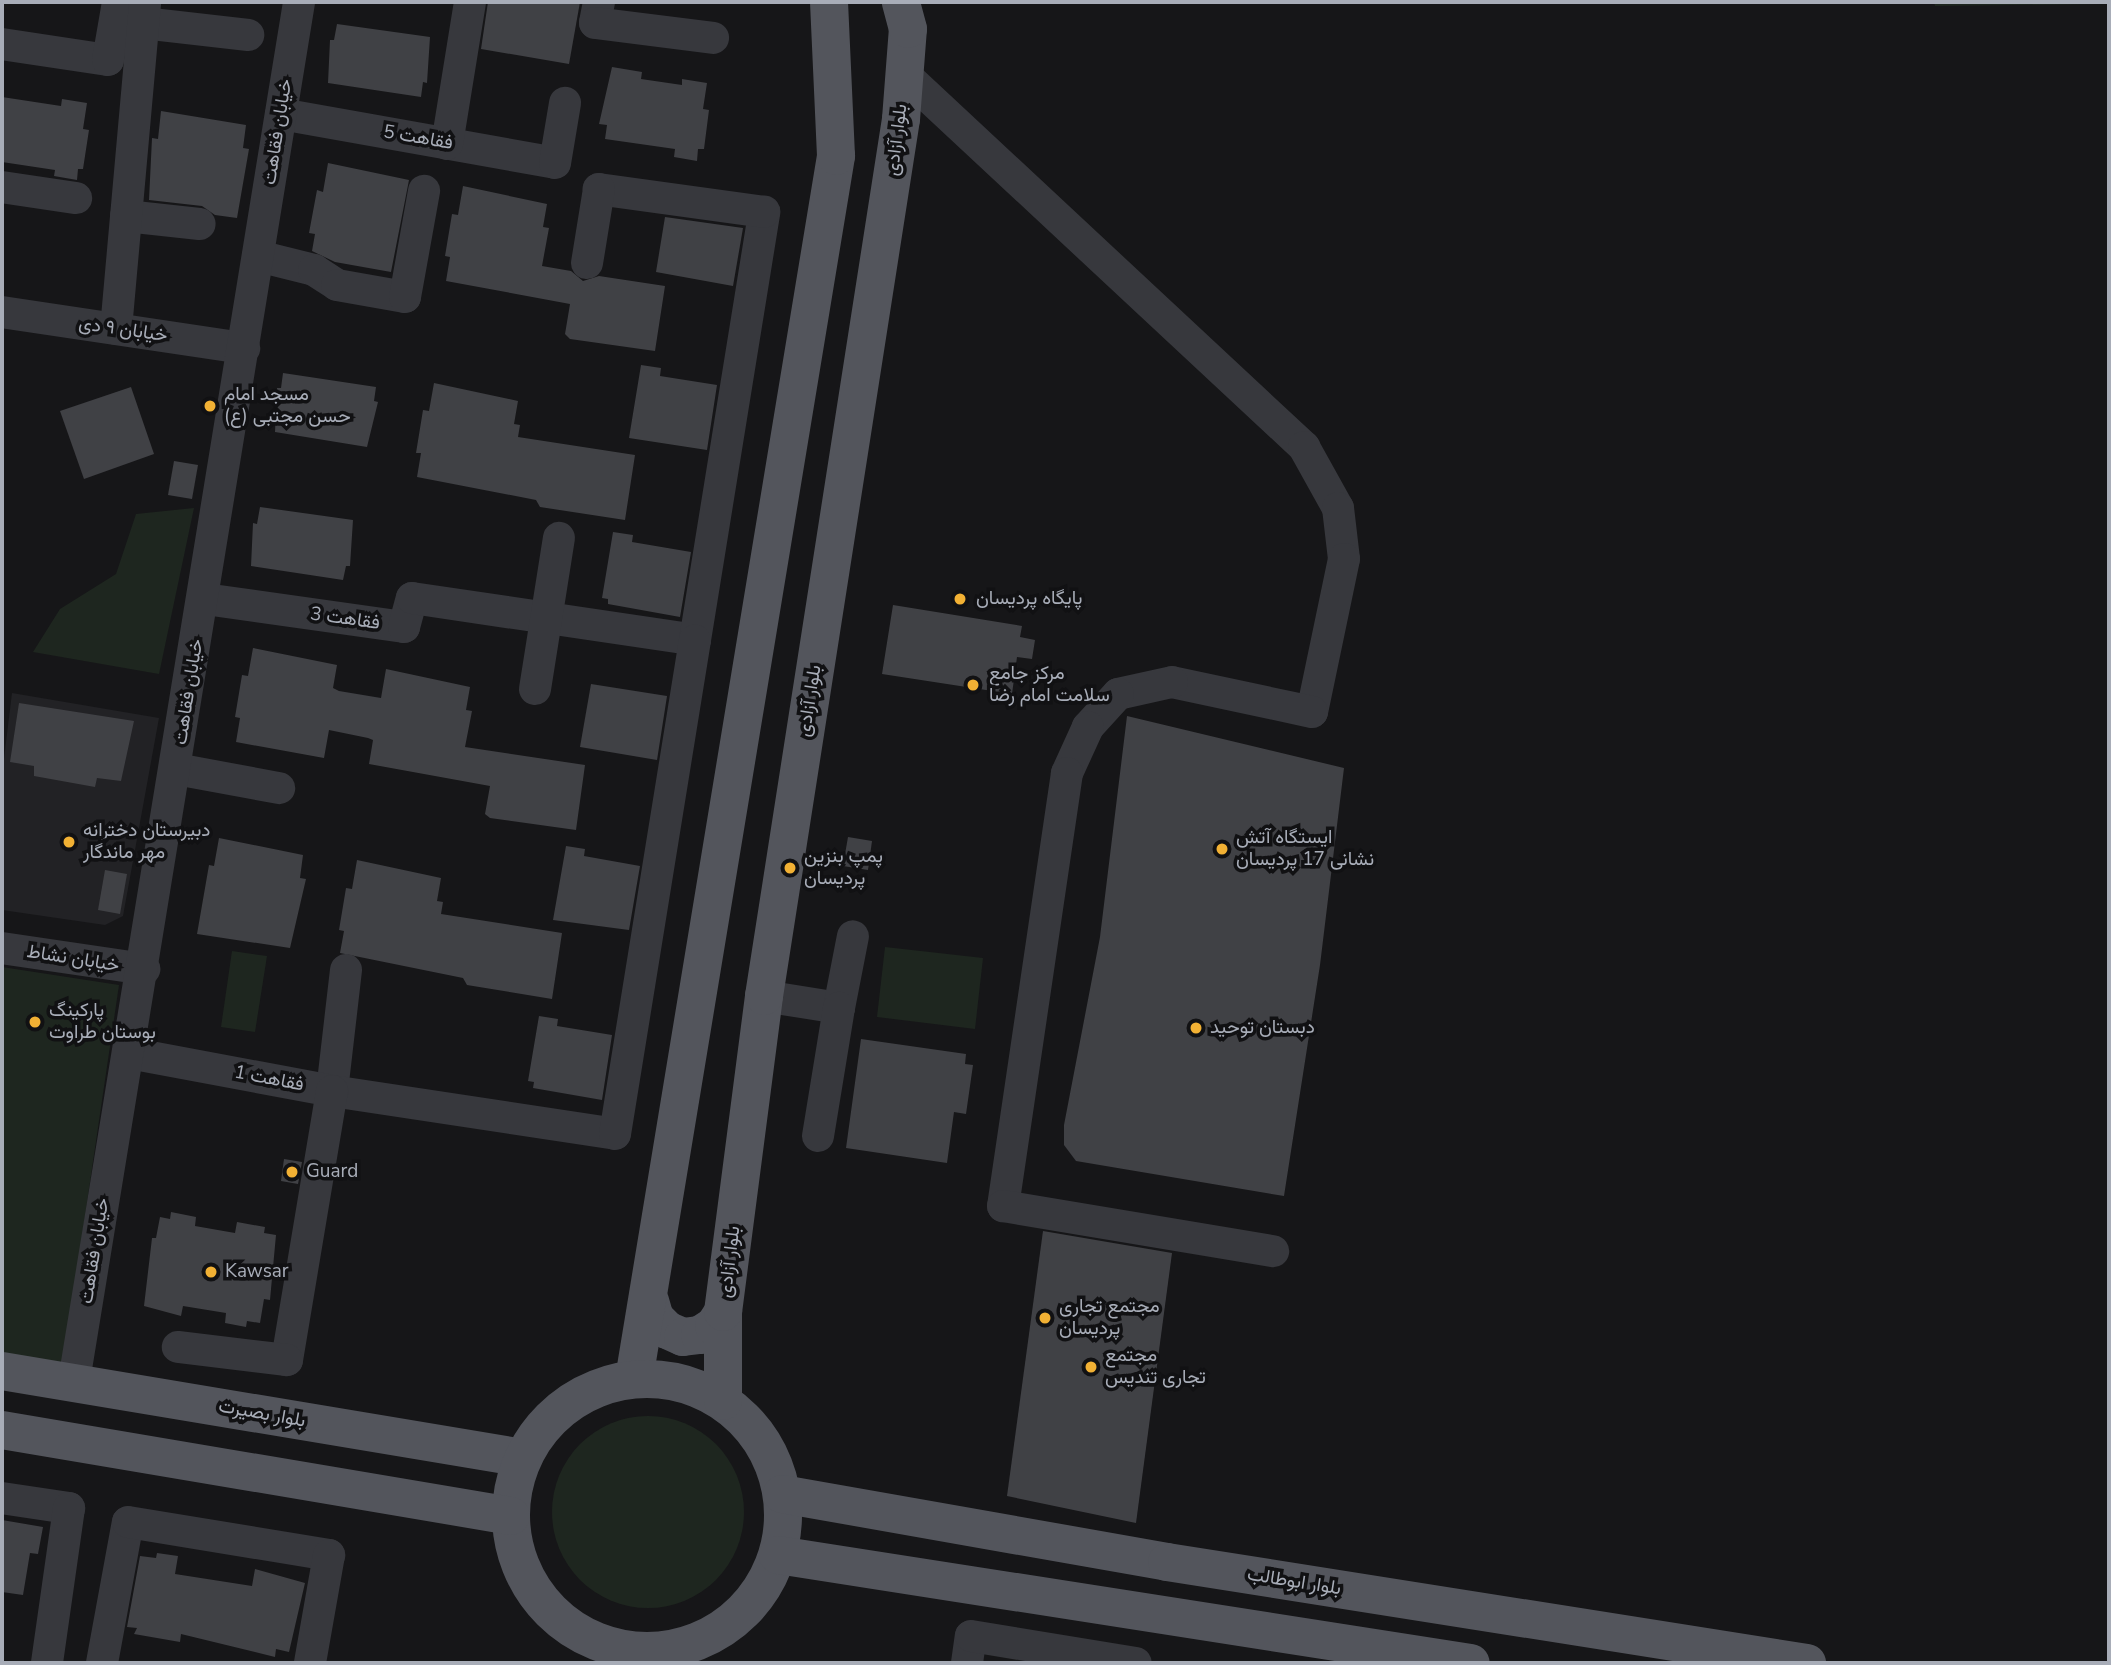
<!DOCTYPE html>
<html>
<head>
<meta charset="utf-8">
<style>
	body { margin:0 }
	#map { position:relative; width:2111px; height:1665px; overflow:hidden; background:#161618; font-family:"Nunito Sans",Vazirmatn,sans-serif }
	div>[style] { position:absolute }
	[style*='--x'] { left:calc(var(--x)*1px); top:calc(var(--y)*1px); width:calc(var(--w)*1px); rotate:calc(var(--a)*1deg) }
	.built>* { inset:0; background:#222225 }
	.green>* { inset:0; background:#1e261f }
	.round { border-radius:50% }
	.building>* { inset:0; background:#404145 }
	.minor>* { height:32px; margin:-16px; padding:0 16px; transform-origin:16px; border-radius:16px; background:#37383d }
	.major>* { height:38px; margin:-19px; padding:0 19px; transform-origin:19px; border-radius:19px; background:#53555c }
	.major>.ring { margin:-19px; padding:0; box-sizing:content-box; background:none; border:38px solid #53555c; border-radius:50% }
	.dots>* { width:19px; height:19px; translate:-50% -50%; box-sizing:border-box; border:4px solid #111113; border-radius:50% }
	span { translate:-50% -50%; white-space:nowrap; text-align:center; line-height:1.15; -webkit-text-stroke:7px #111113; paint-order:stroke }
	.street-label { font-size:19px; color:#a8adb8 }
	.poi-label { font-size:19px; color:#a8adb8 }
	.left { translate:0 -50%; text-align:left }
	.frame { position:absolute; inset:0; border:4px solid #a8adb8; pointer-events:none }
</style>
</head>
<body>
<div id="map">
	<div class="built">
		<i style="clip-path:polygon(12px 693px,159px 718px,123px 916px,105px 925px,2px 910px,2px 775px)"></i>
	</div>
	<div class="green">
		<i style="clip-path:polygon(1934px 2px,2109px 2px,2109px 4px,1935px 6px)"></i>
		<i style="clip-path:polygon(194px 508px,159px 674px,33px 652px,60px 609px,116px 574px,136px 514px)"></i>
		<i style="clip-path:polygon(885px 947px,983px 958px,975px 1029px,877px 1017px)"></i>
		<i style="clip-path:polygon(232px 951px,267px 956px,255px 1032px,221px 1027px)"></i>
		<i style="clip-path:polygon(2px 967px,119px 985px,62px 1372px,2px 1364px)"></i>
		<i class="round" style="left:552px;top:1416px;width:192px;height:192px"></i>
	</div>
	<div class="building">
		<i style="clip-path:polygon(488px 2px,580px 2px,569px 64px,481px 49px)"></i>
		<i style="clip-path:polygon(337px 24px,430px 37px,427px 83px,423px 82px,421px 97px,328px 83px,330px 40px,334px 40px)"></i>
		<i style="clip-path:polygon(612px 67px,642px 72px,641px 79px,682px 85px,682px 79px,707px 83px,703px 109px,709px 110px,704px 149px,698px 149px,697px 161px,674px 157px,675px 149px,605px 139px,607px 125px,599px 124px)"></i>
		<i style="clip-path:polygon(2px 97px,61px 106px,62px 99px,87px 103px,83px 129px,89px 130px,83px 169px,78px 169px,77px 180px,54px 176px,55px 170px,2px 162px)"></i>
		<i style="clip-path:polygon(161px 111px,246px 125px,243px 148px,249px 149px,237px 218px,215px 215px,202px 206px,149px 200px,152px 138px,158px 139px)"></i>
		<i style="clip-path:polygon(328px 163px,409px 180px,391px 272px,335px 262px,312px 251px,315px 234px,309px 233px,317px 190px,323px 192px)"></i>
		<i style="clip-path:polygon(463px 186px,547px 204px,543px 227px,549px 228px,542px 266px,571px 271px,583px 281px,599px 276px,665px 286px,655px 351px,570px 339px,565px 334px,570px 304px,446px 281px,450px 257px,445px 256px,452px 214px,458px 215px)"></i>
		<i style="clip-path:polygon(665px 217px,743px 228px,733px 286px,656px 272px)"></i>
		<i style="clip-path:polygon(641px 365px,661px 368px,660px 376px,717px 385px,707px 450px,629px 438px)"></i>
		<i style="clip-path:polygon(283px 373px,376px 387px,374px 401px,378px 402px,367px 447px,275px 432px,277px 388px,281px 388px)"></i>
		<i style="clip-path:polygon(434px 383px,518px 401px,514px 424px,520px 425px,518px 437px,635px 455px,625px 520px,540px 507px,536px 500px,417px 477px,421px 453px,416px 453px,423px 410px,429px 411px)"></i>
		<i style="clip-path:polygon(131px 387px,154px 454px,84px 479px,60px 411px)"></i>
		<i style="clip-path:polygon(174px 461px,198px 465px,192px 499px,168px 495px)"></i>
		<i style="clip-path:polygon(260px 507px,353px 520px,350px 566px,346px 566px,343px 580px,251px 566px,253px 523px,257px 524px)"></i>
		<i style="clip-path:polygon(613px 532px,633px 535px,632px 542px,691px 552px,680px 617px,608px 604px,608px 599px,602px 598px)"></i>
		<i style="clip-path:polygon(893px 605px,1022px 626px,1020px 637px,1035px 640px,1032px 659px,1017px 657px,1012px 694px,882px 674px)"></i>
		<i style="clip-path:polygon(253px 648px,337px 665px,333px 688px,339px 691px,381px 698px,386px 669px,470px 687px,466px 710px,472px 711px,465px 747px,585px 765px,576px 830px,490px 818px,485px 814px,490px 786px,369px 764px,373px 740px,368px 738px,329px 730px,324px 758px,236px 742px,240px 718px,235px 717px,242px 675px,248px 676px)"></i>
		<i style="clip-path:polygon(591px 684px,667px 696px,657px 760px,580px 747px)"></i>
		<i style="clip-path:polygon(19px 703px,134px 721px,121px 781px,97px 778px,95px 787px,34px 776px,34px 766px,10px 762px)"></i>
		<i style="clip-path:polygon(1127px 716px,1344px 768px,1320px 965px,1284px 1196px,1076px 1161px,1064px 1145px,1064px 1125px,1100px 937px)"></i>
		<i style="clip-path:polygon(848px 837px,872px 841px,868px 870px,843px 866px)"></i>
		<i style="clip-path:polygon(219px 838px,303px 855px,300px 878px,306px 879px,290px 948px,197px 934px,209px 865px,214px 866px)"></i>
		<i style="clip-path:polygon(566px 846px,585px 849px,584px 856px,640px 866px,629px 930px,553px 920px)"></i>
		<i style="clip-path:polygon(357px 860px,441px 878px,437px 901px,443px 902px,441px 914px,562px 933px,552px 999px,467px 985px,463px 978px,340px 953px,344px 931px,339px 930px,346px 888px,352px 889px)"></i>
		<i style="clip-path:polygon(105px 870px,127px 874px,120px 914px,98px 910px)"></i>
		<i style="clip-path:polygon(539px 1016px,558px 1019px,557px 1026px,612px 1035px,602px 1100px,533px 1088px,534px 1082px,528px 1081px)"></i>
		<i style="clip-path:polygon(861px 1039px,966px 1054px,965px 1064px,973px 1065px,966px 1114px,954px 1112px,947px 1163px,846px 1148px)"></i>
		<i style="clip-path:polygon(284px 1159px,302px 1162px,298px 1184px,281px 1181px)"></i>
		<i style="clip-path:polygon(171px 1212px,196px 1217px,195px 1226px,235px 1233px,237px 1222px,265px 1227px,264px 1233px,276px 1235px,270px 1300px,264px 1299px,260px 1323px,247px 1321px,246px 1327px,225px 1323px,226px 1313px,183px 1306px,181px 1316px,144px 1306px,152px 1238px,156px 1238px,160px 1217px,170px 1219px)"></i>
		<i style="clip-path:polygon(1043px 1231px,1172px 1253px,1136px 1523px,1007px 1496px)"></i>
		<i style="clip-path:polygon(2px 1520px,43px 1527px,38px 1554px,30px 1553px,23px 1595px,2px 1592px)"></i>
		<i style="clip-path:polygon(157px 1553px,178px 1556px,175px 1574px,252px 1586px,255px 1569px,305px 1583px,289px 1652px,276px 1649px,275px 1657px,181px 1634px,180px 1642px,134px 1634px,137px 1628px,127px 1627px,140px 1556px,156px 1558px)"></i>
	</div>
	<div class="minor">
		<i style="--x:599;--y:2;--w:21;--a:101"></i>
		<i style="--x:595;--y:23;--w:119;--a:7.2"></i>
		<i style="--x:143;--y:23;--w:106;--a:6.5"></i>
		<i style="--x:2;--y:44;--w:107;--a:8.6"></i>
		<i style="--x:108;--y:60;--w:59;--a:-80.2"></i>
		<i style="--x:905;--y:75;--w:546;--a:42.99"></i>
		<i style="--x:1304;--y:447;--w:70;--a:60.9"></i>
		<i style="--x:1338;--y:508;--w:51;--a:83.3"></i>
		<i style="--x:1344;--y:559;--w:156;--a:101.8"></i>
		<i style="--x:1312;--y:712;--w:143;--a:-167.9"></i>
		<i style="--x:1172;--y:682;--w:55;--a:167.5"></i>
		<i style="--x:1118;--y:694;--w:45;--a:132.3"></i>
		<i style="--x:1088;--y:727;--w:51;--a:114.5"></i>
		<i style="--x:1067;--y:773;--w:438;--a:98.4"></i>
		<i style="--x:1003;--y:1206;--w:274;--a:9.5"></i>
		<i style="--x:281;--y:114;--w:278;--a:10.1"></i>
		<i style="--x:555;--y:163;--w:61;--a:-80.5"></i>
		<i style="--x:447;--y:144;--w:144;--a:-80.8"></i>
		<i style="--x:2;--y:187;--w:75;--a:8.5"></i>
		<i style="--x:126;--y:216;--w:74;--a:6.2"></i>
		<i style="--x:258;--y:256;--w:58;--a:14"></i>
		<i style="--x:314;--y:270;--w:27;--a:33"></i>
		<i style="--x:337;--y:285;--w:69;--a:10"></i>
		<i style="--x:405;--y:297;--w:108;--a:-79.8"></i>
		<i style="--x:2;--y:312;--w:245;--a:8.5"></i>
		<i style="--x:116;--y:329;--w:328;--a:-84.9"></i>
		<i style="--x:205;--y:599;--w:201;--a:8"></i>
		<i style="--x:404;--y:627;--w:30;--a:-75"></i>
		<i style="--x:412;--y:598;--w:286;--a:8.4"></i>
		<i style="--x:695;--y:640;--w:434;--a:-80.8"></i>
		<i style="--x:764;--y:212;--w:167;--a:-172.1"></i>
		<i style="--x:599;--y:189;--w:75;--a:99.2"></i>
		<i style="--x:535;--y:689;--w:153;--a:-81"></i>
		<i style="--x:176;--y:769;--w:105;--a:10.5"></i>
		<i style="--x:2;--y:948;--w:144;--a:8.4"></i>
		<i style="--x:346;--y:970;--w:122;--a:96.6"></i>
		<i style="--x:332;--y:1091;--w:286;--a:8.6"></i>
		<i style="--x:615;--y:1134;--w:500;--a:-80.8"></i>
		<i style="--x:764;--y:996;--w:76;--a:9.1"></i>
		<i style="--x:839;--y:1008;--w:73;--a:-79"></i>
		<i style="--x:129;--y:1053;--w:207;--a:10.6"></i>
		<i style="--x:332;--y:1091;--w:273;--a:99.5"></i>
		<i style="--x:287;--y:1360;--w:110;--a:-173.2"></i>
		<i style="--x:818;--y:1136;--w:130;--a:-80.7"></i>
		<i style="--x:74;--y:1381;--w:1397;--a:-80.73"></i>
		<i style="--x:2;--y:1498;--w:68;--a:8.5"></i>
		<i style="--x:69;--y:1508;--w:157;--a:98.1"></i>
		<i style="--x:102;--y:1663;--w:143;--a:-79.6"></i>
		<i style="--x:128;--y:1522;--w:204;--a:9.3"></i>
		<i style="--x:329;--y:1555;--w:110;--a:100"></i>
		<i style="--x:967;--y:1663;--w:27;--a:-82"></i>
		<i style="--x:971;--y:1636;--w:167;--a:9.3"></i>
	</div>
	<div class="major">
		<i style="--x:650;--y:1301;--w:18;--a:74"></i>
		<i style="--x:655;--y:1318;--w:17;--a:45"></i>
		<i style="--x:667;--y:1330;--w:17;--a:24"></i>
		<i style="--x:683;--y:1337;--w:17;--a:-7"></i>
		<i style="--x:700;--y:1335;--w:17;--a:-33"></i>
		<i style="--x:714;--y:1326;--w:17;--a:-57"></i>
		<i style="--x:2;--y:1371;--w:528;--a:9.48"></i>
		<i style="--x:634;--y:1379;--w:1240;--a:-80.62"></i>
		<i style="--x:836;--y:156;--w:154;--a:-92.6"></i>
		<i class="ring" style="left:511px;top:1379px;width:234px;height:234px"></i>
		<i style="--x:723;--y:1401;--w:89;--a:-90"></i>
		<i style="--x:723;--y:1312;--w:319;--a:-82.6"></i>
		<i style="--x:764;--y:996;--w:888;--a:-81.12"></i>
		<i style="--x:901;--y:119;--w:90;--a:-85.6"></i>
		<i style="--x:908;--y:29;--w:28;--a:-105"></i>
		<i style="--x:2;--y:1430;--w:516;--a:9.59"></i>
		<i style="--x:782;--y:1494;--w:391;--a:10"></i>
		<i style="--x:1167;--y:1562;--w:648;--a:8.97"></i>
		<i style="--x:778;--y:1555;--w:701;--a:8.86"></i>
	</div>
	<div class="dots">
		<i style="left:210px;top:406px;background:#f2b134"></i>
		<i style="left:960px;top:599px;background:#f2b134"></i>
		<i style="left:973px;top:685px;background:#f2b134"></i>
		<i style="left:69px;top:842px;background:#f2b134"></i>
		<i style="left:1222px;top:849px;background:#f2b134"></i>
		<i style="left:790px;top:868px;background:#f2b134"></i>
		<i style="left:35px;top:1022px;background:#f2b134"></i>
		<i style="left:1196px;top:1028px;background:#f2b134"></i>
		<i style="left:292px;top:1172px;background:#f2b134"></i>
		<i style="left:211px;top:1272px;background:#f2b134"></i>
		<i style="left:1045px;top:1318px;background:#f2b134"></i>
		<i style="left:1091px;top:1367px;background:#f2b134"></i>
	</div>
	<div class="street-label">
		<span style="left:278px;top:132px;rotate:-81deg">خیابان فقاهت</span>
		<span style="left:418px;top:138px;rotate:10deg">فقاهت 5</span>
		<span style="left:897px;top:140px;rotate:-83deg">بلوار آزادی</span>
		<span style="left:123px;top:330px;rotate:8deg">خیابان ۹ دی</span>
		<span style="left:345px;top:619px;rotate:8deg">فقاهت 3</span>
		<span style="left:189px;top:692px;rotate:-81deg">خیابان فقاهت</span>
		<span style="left:810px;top:701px;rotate:-81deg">بلوار آزادی</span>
		<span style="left:73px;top:959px;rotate:9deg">خیابان نشاط</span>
		<span style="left:269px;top:1079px;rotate:11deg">فقاهت 1</span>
		<span style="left:95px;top:1251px;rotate:-81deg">خیابان فقاهت</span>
		<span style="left:730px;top:1262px;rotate:-83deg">بلوار آزادی</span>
		<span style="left:262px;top:1414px;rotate:10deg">بلوار بصیرت</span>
		<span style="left:1294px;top:1582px;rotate:9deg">بلوار ابوطالب</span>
	</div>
	<div class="poi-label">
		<span class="left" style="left:224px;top:406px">مسجد امام<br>حسن مجتبی (ع)</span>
		<span class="left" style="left:976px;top:599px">پایگاه پردیسان</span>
		<span class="left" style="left:989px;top:685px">مرکز جامع<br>سلامت امام رضا</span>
		<span class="left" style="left:83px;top:842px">دبیرستان دخترانه<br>مهر ماندگار</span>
		<span class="left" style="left:1236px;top:849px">ایستگاه آتش<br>نشانی 17 پردیسان</span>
		<span class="left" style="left:804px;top:868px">پمپ بنزین<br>پردیسان</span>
		<span class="left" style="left:49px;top:1022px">پارکینگ<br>بوستان طراوت</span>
		<span class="left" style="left:1210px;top:1028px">دبستان توحید</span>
		<span class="left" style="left:306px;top:1172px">Guard</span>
		<span class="left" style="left:225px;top:1272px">Kawsar</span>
		<span class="left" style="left:1059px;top:1318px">مجتمع تجاری<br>پردیسان</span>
		<span class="left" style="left:1105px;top:1367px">مجتمع<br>تجاری تندیس</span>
	</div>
	<div class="frame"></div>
</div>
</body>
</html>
